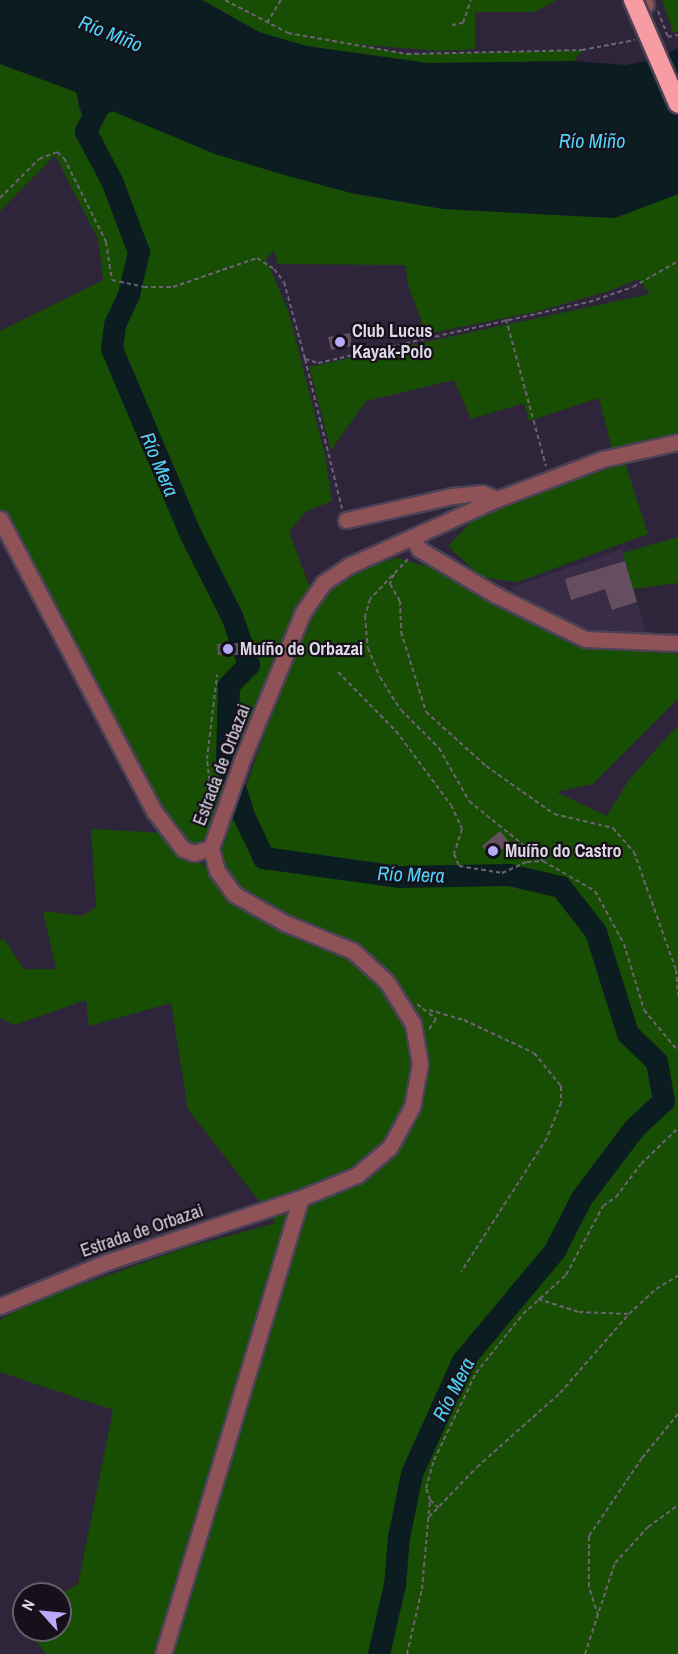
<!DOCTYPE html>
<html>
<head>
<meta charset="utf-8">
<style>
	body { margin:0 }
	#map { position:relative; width:678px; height:1654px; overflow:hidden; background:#2f253a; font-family:"Archivo Narrow",sans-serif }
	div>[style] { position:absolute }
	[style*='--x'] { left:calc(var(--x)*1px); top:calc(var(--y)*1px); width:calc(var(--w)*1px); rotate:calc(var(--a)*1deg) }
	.built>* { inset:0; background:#392c47 }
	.green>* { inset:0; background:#184e03 }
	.water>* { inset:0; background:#0c1d22 }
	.river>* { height:22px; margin:-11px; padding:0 11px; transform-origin:11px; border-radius:11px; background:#0c1d22 }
	.building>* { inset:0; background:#654e60 }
	.path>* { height:2px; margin-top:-1px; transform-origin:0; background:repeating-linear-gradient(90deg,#6c6375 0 4.5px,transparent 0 7.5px) }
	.roads { filter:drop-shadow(2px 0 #4b4256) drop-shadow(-2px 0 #4b4256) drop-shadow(0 2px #4b4256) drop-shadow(0 -2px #4b4256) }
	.minor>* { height:15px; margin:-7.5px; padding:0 7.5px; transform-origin:7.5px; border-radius:7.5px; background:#8f5257 }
	.bridges { filter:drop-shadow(2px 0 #4b4256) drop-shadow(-2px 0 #4b4256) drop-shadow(0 2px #4b4256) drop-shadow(0 -2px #4b4256) }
	.highway-bridge>* { height:18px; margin:-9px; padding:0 9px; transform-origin:9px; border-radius:9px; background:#f89ca3 }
	.dots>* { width:16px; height:16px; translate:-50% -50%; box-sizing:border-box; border:3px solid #15101a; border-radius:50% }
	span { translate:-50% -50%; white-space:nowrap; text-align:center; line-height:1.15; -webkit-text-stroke:4.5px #15101a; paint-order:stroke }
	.poi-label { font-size:18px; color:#dfd8e6; font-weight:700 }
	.left { translate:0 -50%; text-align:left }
	.street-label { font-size:18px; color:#dfd8e6 }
	.water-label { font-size:20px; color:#50d2f6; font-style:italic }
	.north { position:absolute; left:12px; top:1582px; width:60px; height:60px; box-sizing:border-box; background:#15101a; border:2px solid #66606c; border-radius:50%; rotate:297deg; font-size:16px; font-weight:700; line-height:24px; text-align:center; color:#dfd8e6 }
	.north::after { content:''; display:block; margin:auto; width:21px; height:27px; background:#b9aaf7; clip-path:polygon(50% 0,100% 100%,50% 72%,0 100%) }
</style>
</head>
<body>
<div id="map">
	<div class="built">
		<i style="clip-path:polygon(622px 549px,646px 633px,575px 629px,510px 588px)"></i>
	</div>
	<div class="green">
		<i style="clip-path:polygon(202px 0,557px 0,534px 12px,475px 12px,475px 49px,442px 51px,352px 44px,407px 54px,582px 50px,574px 61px,428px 63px,306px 46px,259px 32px)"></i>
		<i style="clip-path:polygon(662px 0,678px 0,678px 32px,673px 32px)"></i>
		<i style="clip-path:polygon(0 64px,77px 92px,79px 110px,99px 119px,112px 111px,215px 154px,351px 193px,443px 209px,615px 218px,678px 194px,678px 436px,613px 453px,599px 398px,529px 421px,524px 403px,471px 419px,454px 380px,366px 401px,331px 450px,309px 367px,650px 294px,638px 279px,609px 291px,535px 312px,426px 334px,407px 281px,406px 265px,278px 264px,274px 250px,266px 259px,288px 310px,325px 455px,332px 501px,305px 512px,289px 532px,311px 591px,291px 617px,206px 838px,197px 844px,181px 842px,157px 810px,0 511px,0 331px,103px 280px,98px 239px,55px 155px,0 211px)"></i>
		<i style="clip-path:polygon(625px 463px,648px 534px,517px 582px,481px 577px,448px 546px,481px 512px)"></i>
		<i style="clip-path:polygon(678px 537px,678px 583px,633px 589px,623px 553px)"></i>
		<i style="clip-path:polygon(397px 558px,439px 570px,580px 647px,678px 654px,678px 699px,593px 784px,556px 792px,607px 816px,628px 781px,678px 725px,678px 1654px,46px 1654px,27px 1630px,60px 1630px,60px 1595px,78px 1584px,113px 1410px,0 1372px,0 1320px,30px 1303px,188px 1247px,276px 1223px,188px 1109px,171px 1003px,89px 1026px,86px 1000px,14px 1025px,0 1018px,0 940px,4px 939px,24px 969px,56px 969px,43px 911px,82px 916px,96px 907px,91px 829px,166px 833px,205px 866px,245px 789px,302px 629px,330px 586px,360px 568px)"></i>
	</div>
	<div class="water">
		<i style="clip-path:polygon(0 0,202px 0,259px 32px,306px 46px,428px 63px,574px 61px,625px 65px,657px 59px,678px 48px,678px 194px,615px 218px,443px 209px,351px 193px,284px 175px,215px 154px,112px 111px,99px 119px,97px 134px,86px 132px,76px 92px,0 64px)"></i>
	</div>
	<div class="river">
		<i style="--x:99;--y:106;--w:29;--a:117"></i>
		<i style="--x:86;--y:132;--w:55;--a:62"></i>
		<i style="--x:112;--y:181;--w:76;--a:69.2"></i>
		<i style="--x:139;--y:252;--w:44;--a:103.1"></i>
		<i style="--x:129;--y:295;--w:33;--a:115"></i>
		<i style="--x:115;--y:325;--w:24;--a:97"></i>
		<i style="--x:112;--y:349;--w:202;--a:67"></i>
		<i style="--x:191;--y:535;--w:91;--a:63.2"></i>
		<i style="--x:232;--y:616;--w:52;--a:70.9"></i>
		<i style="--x:249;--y:665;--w:29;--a:134"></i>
		<i style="--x:229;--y:686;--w:75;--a:91.5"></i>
		<i style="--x:227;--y:761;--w:58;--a:72.8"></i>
		<i style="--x:244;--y:816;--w:47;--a:64.5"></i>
		<i style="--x:264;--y:858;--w:137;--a:8"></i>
		<i style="--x:400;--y:877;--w:109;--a:-1.1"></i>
		<i style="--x:509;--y:875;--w:53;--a:13"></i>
		<i style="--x:561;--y:887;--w:57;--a:52.1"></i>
		<i style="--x:596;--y:932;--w:107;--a:72.6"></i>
		<i style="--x:628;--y:1034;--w:40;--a:44"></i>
		<i style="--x:657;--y:1062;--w:40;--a:80"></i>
		<i style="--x:664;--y:1101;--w:40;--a:137"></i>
		<i style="--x:635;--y:1128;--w:88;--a:127.1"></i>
		<i style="--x:582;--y:1198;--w:59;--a:117"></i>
		<i style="--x:555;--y:1251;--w:143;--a:129.9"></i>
		<i style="--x:463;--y:1361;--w:124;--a:114.3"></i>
		<i style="--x:412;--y:1474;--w:65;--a:101.5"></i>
		<i style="--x:399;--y:1538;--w:47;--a:94.9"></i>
		<i style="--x:395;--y:1585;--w:71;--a:103.1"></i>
	</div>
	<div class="building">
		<i style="clip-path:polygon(350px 333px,352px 346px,331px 350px,328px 337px)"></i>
		<i style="clip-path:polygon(625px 561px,637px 602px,612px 610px,605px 589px,571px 600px,565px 579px)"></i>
		<i style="clip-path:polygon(238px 643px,238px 655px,218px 655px,217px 644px)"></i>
		<i style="clip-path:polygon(500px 831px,510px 843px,491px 858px,482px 846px)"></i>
	</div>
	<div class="path">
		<i style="--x:225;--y:0;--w:71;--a:27.6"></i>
		<i style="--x:288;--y:33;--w:121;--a:10"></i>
		<i style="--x:407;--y:54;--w:175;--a:-1.3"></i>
		<i style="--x:582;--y:50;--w:54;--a:-10.7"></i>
		<i style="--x:658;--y:11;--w:28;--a:69"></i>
		<i style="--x:668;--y:37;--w:10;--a:-11"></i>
		<i style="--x:267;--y:23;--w:27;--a:-59"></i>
		<i style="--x:452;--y:25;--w:11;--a:-10"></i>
		<i style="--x:463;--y:23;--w:24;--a:-71"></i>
		<i style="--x:0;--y:198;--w:55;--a:-45"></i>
		<i style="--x:39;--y:159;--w:19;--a:-21"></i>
		<i style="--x:57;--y:152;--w:9;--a:41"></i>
		<i style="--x:64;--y:158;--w:94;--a:63.4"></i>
		<i style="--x:106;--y:242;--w:38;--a:81"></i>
		<i style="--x:112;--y:280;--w:33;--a:12"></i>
		<i style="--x:144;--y:287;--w:29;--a:0"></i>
		<i style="--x:173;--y:287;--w:89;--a:-19"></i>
		<i style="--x:257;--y:258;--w:20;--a:33"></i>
		<i style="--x:274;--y:269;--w:16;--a:52"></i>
		<i style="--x:284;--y:282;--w:80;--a:74.7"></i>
		<i style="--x:305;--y:359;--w:14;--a:17"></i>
		<i style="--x:318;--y:363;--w:278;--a:-12.7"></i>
		<i style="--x:589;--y:302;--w:46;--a:-18.8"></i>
		<i style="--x:633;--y:287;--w:52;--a:-30"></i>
		<i style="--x:506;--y:319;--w:152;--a:74.8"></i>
		<i style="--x:305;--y:359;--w:154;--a:76.1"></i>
		<i style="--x:408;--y:559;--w:55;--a:133.5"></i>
		<i style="--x:370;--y:599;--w:18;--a:106"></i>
		<i style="--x:365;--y:616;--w:32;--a:85"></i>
		<i style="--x:368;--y:648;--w:31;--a:68"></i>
		<i style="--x:380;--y:677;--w:39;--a:58"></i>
		<i style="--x:401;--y:710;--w:54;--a:45"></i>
		<i style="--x:439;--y:748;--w:61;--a:60.5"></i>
		<i style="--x:469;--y:801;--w:95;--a:39"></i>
		<i style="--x:543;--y:861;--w:60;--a:30"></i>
		<i style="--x:595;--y:891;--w:60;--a:61.3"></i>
		<i style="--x:624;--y:944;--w:69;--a:73.1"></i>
		<i style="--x:644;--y:1010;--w:53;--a:50.3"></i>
		<i style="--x:394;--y:574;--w:11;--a:112"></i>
		<i style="--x:390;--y:584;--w:20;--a:60"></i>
		<i style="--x:400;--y:601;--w:31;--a:88"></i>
		<i style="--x:401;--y:632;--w:84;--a:72.6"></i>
		<i style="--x:426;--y:712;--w:81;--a:42"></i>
		<i style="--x:486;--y:766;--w:83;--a:35.2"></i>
		<i style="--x:554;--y:814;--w:61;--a:13.3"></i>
		<i style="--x:613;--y:828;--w:32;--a:49"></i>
		<i style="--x:634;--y:852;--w:125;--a:70.4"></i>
		<i style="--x:676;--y:970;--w:25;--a:85"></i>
		<i style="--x:338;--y:672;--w:83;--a:45.5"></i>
		<i style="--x:396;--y:731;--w:92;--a:53.4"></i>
		<i style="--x:451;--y:805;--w:26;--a:65"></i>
		<i style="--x:462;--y:829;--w:26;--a:108"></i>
		<i style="--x:454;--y:854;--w:13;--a:67"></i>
		<i style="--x:459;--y:866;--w:44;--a:9.2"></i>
		<i style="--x:502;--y:873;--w:27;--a:-24"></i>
		<i style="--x:527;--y:862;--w:16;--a:-4"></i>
		<i style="--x:212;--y:803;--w:44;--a:-96.5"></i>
		<i style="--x:207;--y:759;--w:85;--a:-83.2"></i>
		<i style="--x:417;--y:1004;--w:24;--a:38"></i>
		<i style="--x:436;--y:1019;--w:14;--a:124"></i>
		<i style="--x:429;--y:1010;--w:36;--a:16"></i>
		<i style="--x:464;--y:1020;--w:77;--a:25.2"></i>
		<i style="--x:534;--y:1053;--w:43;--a:50.7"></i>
		<i style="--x:561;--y:1086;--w:17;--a:90"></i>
		<i style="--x:561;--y:1103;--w:38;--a:112"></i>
		<i style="--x:547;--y:1138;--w:159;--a:122.7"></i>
		<i style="--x:538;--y:1299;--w:43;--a:17.6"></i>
		<i style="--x:579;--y:1312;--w:50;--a:2.3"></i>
		<i style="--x:430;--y:1500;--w:12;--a:42"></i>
		<i style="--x:429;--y:1517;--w:69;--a:-46.2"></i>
		<i style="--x:477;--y:1467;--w:111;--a:-41.7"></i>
		<i style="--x:560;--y:1393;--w:105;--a:-48.9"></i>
		<i style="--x:629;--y:1314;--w:37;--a:-43"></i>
		<i style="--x:656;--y:1289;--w:26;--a:-31"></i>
		<i style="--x:598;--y:1616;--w:31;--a:-107"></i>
		<i style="--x:589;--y:1586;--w:50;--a:-90"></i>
		<i style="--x:589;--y:1536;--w:94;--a:-55.8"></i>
		<i style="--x:642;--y:1458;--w:57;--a:-50.7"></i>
		<i style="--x:407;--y:1654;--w:67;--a:-77"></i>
		<i style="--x:422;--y:1589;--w:89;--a:-84.9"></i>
		<i style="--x:430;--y:1500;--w:13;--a:-108"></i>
		<i style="--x:426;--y:1488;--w:29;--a:-74"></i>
		<i style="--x:434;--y:1460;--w:97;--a:-64.2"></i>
		<i style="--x:476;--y:1373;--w:75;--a:-51.5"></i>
		<i style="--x:523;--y:1314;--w:58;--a:-42.2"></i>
		<i style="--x:566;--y:1275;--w:78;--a:-61.8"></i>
		<i style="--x:603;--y:1206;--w:16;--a:-35"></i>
		<i style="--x:616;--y:1197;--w:41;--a:-52.9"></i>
		<i style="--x:641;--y:1164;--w:52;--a:-44.2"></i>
		<i style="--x:585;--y:1654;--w:96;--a:-71.8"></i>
		<i style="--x:615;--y:1563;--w:49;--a:-47.5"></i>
		<i style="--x:648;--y:1527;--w:37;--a:-36"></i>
	</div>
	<div class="roads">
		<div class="minor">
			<i style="--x:644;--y:0;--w:5;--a:68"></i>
			<i style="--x:0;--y:519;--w:330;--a:62.2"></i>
			<i style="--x:154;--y:811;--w:48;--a:52.7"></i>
			<i style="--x:183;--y:849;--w:12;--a:20"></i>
			<i style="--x:194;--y:853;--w:18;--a:-16"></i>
			<i style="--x:346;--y:520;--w:109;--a:-12.8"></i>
			<i style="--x:452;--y:496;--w:30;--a:-6"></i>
			<i style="--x:482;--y:493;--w:16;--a:22"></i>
			<i style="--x:413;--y:538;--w:13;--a:61"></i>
			<i style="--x:419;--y:549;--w:90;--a:30.9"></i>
			<i style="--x:496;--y:595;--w:99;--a:26.3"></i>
			<i style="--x:585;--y:639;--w:93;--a:2.5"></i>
			<i style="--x:0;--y:1306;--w:116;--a:-22.4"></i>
			<i style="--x:107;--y:1262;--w:204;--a:-18.3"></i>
			<i style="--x:301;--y:1198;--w:61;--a:-22.3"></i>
			<i style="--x:357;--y:1175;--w:43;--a:-40.3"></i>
			<i style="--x:390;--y:1147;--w:46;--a:-61.2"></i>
			<i style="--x:412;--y:1107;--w:44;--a:-79.5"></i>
			<i style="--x:420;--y:1064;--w:41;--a:-99.9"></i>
			<i style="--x:413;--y:1024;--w:49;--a:-121.8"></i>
			<i style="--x:387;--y:982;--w:46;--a:-137.6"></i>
			<i style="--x:353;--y:951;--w:74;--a:-157.6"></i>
			<i style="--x:285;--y:923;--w:59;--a:-150.4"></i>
			<i style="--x:234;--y:894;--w:29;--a:-126"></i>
			<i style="--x:217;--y:871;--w:24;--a:-105"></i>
			<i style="--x:211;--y:848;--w:93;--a:-70.6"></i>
			<i style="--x:242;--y:760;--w:160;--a:-67.6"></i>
			<i style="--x:303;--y:612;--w:35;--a:-55"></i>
			<i style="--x:323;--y:583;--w:32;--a:-34"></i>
			<i style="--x:350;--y:565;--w:161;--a:-24.2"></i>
			<i style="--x:497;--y:499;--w:113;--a:-20.7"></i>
			<i style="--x:603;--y:459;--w:77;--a:-12.8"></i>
			<i style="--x:163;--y:1654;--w:476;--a:-73.2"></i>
		</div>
	</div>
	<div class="bridges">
		<div class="highway-bridge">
			<i style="--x:633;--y:0;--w:113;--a:66.6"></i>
		</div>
	</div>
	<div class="dots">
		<i style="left:340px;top:342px;background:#b9aaf7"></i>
		<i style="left:228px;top:649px;background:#b9aaf7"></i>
		<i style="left:493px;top:851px;background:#b9aaf7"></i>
	</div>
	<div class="poi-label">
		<span class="left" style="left:352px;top:342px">Club Lucus<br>Kayak-Polo</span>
		<span class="left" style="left:240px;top:649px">Muíño de Orbazai</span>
		<span class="left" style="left:505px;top:851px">Muíño do Castro</span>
	</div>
	<div class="street-label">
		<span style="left:222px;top:765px;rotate:-69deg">Estrada de Orbazai</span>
		<span style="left:142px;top:1231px;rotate:-19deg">Estrada de Orbazai</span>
	</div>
	<div class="water-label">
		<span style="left:111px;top:33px;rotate:22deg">Río Miño</span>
		<span style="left:592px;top:140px">Río Miño</span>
		<span style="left:160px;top:464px;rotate:67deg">Río Mera</span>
		<span style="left:411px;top:874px;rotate:2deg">Río Mera</span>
		<span style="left:453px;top:1389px;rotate:-63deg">Río Mera</span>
	</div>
	<div class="north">N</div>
</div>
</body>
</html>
